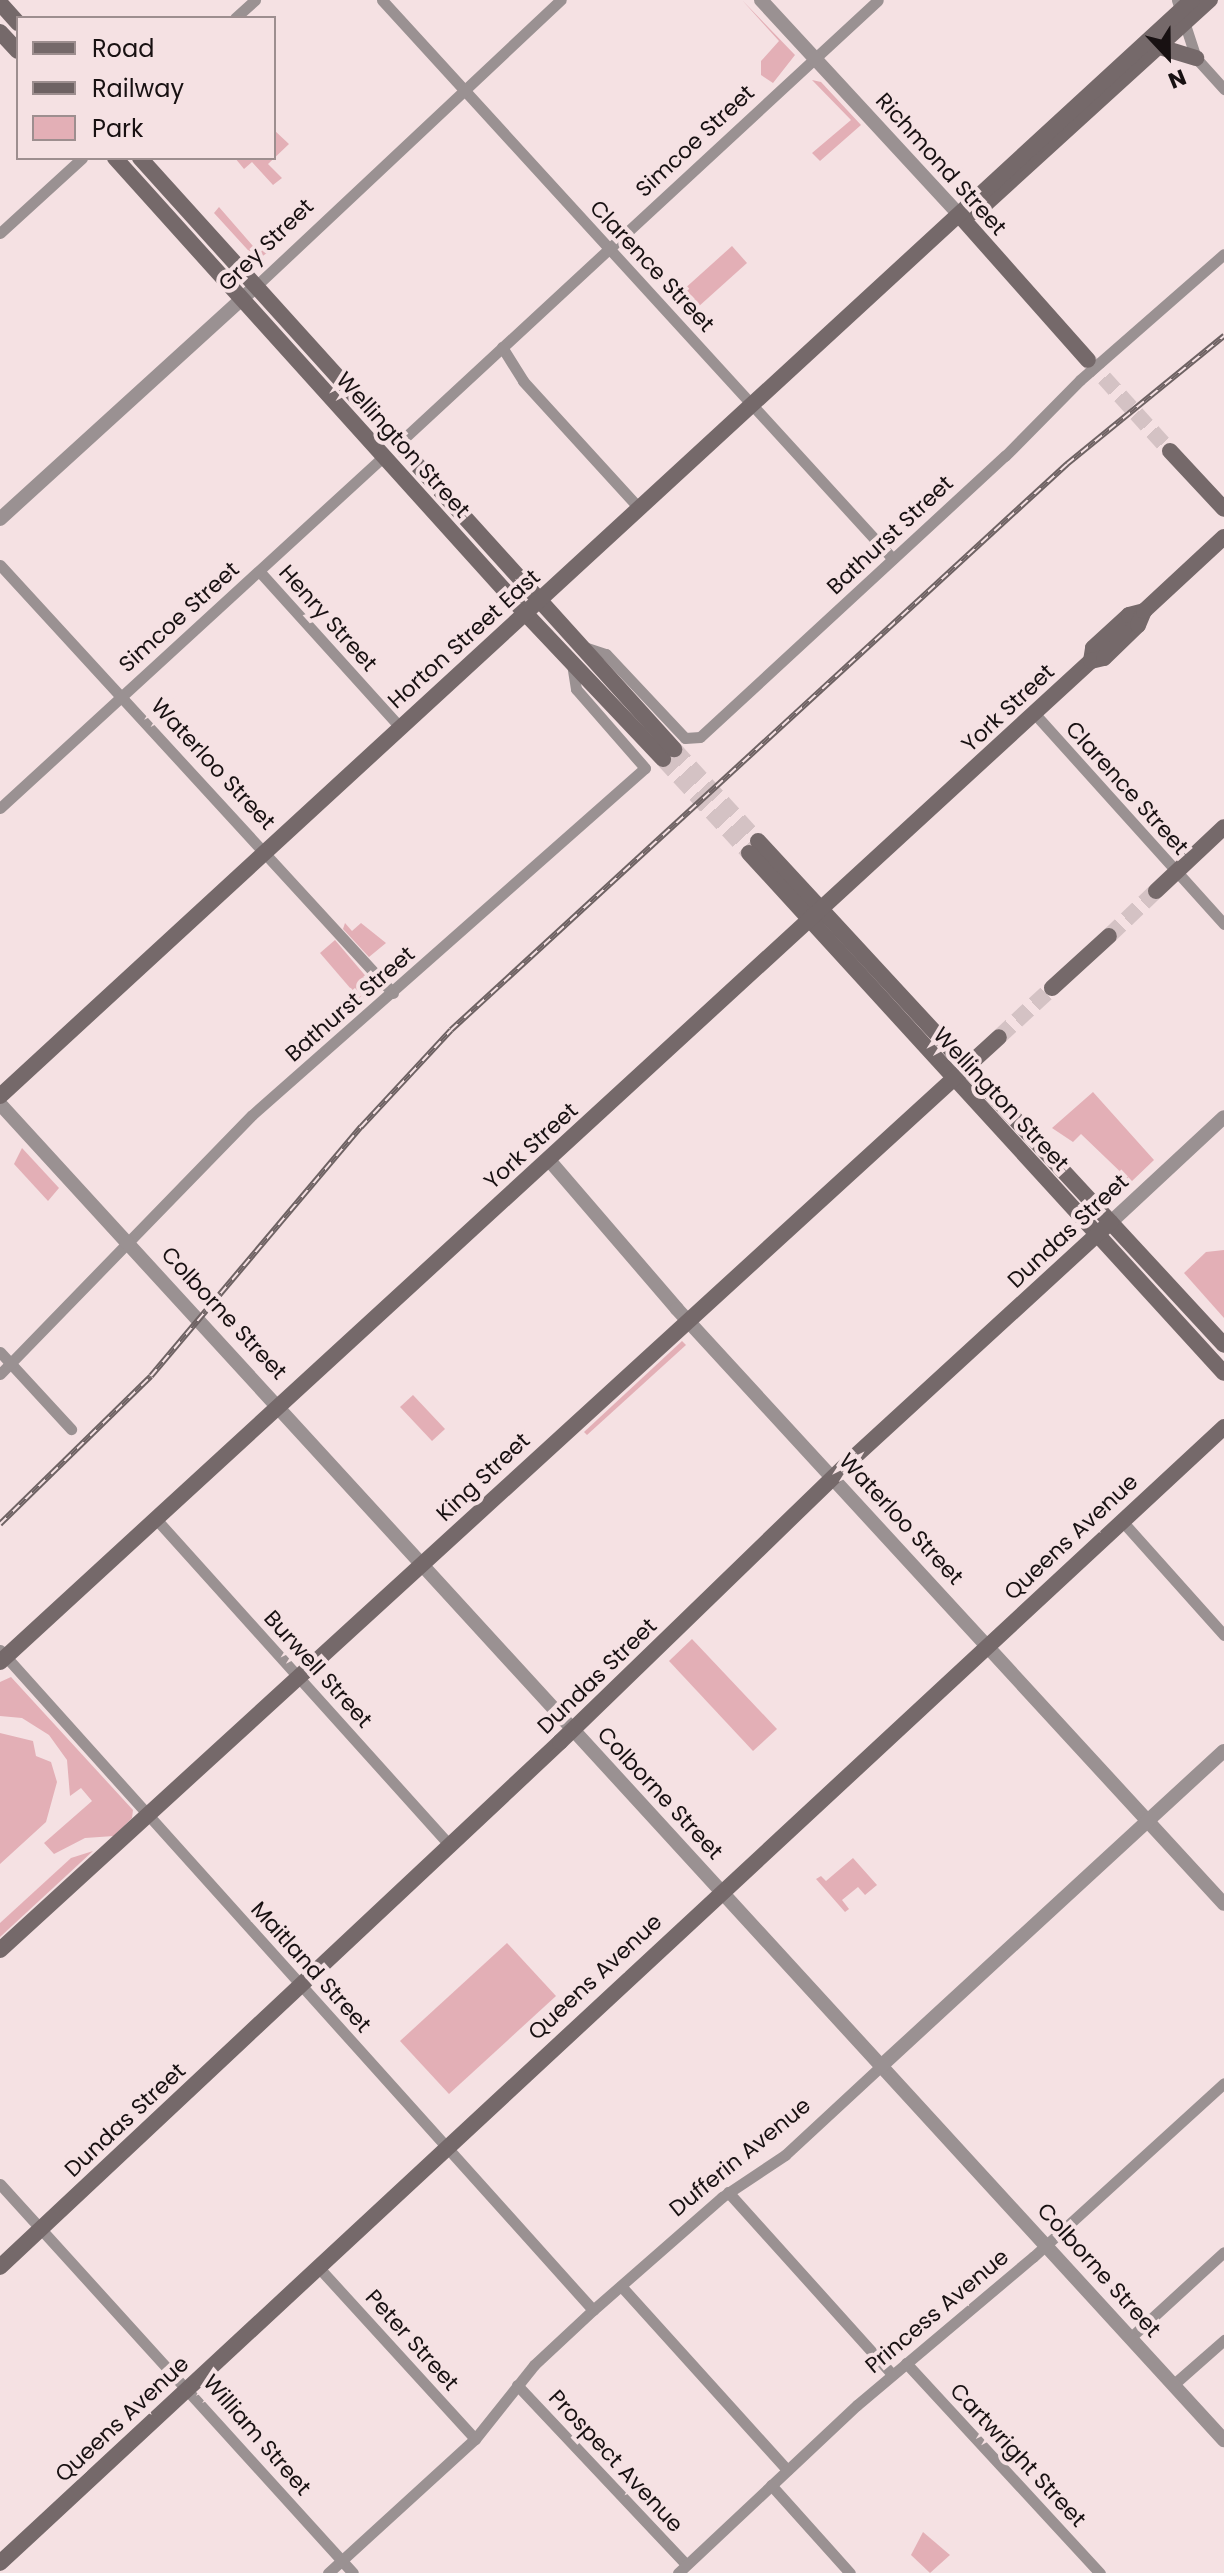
<!DOCTYPE html>
<html>
<head>
<meta charset="utf-8">
<style>
	body { margin:0 }
	#map { position:relative; width:1224px; height:2573px; overflow:hidden; background:#f5e1e3; font-family:Poppins,sans-serif }
	div>[style] { position:absolute }
	[style*='--x'] { left:calc(var(--x)*1px); top:calc(var(--y)*1px); width:calc(var(--w)*1px); rotate:calc(var(--a)*1deg) }
	.green>* { inset:0; background:#e3afb6 }
	.secondary-tunnel>* { height:16px; margin-top:-8px; transform-origin:0; background:repeating-linear-gradient(90deg,#d4c2c4 0 16px,transparent 0 24px) }
	.minor>* { height:11px; margin:-5.5px; padding:0 5.5px; transform-origin:5.5px; border-radius:5.5px; background:#9a9192 }
	.tertiary>* { height:14px; margin:-7px; padding:0 7px; transform-origin:7px; border-radius:7px; background:#9a9192 }
	.secondary>* { height:16px; margin:-8px; padding:0 8px; transform-origin:8px; border-radius:8px; background:#75696a }
	.rail>* { height:6px; margin-top:-3px; transform-origin:0; background:repeating-linear-gradient(90deg,#f5e1e3 0 9px,#6e6263 0 18px); box-sizing:border-box; border-block:2px solid #6e6263 }
	span { translate:-50% -50%; white-space:nowrap; text-align:center; line-height:1.15; -webkit-text-stroke:8px #f5e1e3; paint-order:stroke }
	.street-label { font-size:22px; color:#181112 }
	.legend { position:absolute; left:16px; top:16px; width:260px; height:144px; box-sizing:border-box; background:#f5e1e3; border:2px solid #9d8e8f; margin:0; padding:10px 14px; list-style:none; font-size:24px; color:#181112 }
	.legend li { display:flex; align-items:center; gap:16px; height:40px }
	.legend b { width:40px; border:2px solid #9d8e8f }
	.north { position:absolute; left:1128px; top:16px; width:80px; height:80px; -webkit-text-stroke:6px #f5e1e3; paint-order:stroke; rotate:158deg; font-size:22px; font-weight:700; line-height:32px; text-align:center; color:#181112 }
	.north::after { content:''; display:block; margin:auto; width:28px; height:36px; background:#181112; clip-path:polygon(50% 0,100% 100%,50% 72%,0 100%) }
</style>
</head>
<body>
<div id="map">
	<div class="green">
		<i style="clip-path:polygon(742px 0,795px 55px,773px 83px,761px 75px,761px 61px,779px 41px)"></i>
		<i style="clip-path:polygon(812px 80px,821px 82px,861px 125px,820px 161px,812px 153px,851px 120px)"></i>
		<i style="clip-path:polygon(274px 130px,289px 144px,268px 164px,282px 178px,273px 185px,252px 162px,244px 169px,235px 158px,274px 158px)"></i>
		<i style="clip-path:polygon(219px 207px,259px 253px,284px 233px,288px 238px,257px 260px,214px 213px)"></i>
		<i style="clip-path:polygon(732px 246px,747px 263px,688px 316px,672px 300px)"></i>
		<i style="clip-path:polygon(345px 923px,352px 931px,361px 923px,386px 943px,369px 957px,343px 929px)"></i>
		<i style="clip-path:polygon(335px 940px,369px 980px,363px 1003px,320px 953px)"></i>
		<i style="clip-path:polygon(1093px 1092px,1154px 1160px,1131px 1182px,1081px 1134px,1073px 1142px,1052px 1128px)"></i>
		<i style="clip-path:polygon(22px 1148px,59px 1188px,48px 1201px,14px 1164px)"></i>
		<i style="clip-path:polygon(1224px 1250px,1224px 1318px,1184px 1273px,1206px 1252px)"></i>
		<i style="clip-path:polygon(682px 1341px,686px 1345px,587px 1435px,584px 1432px)"></i>
		<i style="clip-path:polygon(413px 1395px,445px 1429px,432px 1441px,400px 1407px)"></i>
		<i style="clip-path:polygon(692px 1639px,777px 1729px,753px 1751px,669px 1661px)"></i>
		<i style="clip-path:polygon(11px 1677px,133px 1810px,132px 1818px,114px 1836px,85px 1838px,54px 1854px,44px 1843px,92px 1801px,81px 1788px,70px 1796px,67px 1760px,49px 1735px,22px 1718px,0 1716px,0 1682px)"></i>
		<i style="clip-path:polygon(0 1733px,33px 1741px,36px 1756px,51px 1762px,57px 1782px,46px 1822px,0 1864px)"></i>
		<i style="clip-path:polygon(93px 1851px,0 1937px,0 1923px,71px 1858px)"></i>
		<i style="clip-path:polygon(853px 1858px,877px 1885px,865px 1895px,858px 1887px,842px 1900px,849px 1909px,845px 1912px,816px 1879px,821px 1876px,826px 1881px)"></i>
		<i style="clip-path:polygon(507px 1943px,556px 1996px,449px 2094px,400px 2041px)"></i>
		<i style="clip-path:polygon(923px 2532px,950px 2555px,930px 2573px,911px 2555px)"></i>
	</div>
	<div class="secondary-tunnel">
		<i style="--x:1088;--y:360;--w:122;--a:48"></i>
		<i style="--x:674;--y:749;--w:125;--a:47.6"></i>
		<i style="--x:663;--y:759;--w:127;--a:47.5"></i>
		<i style="--x:1109;--y:936;--w:65;--a:-43.8"></i>
		<i style="--x:999;--y:1037;--w:72;--a:-42.8"></i>
	</div>
	<div class="minor">
		<i style="--x:382;--y:0;--w:757;--a:47.57"></i>
		<i style="--x:1177;--y:0;--w:61;--a:71.9"></i>
		<i style="--x:1196;--y:58;--w:42;--a:47.9"></i>
		<i style="--x:235;--y:18;--w:27;--a:-42"></i>
		<i style="--x:0;--y:233;--w:111;--a:-42.4"></i>
		<i style="--x:256;--y:286;--w:418;--a:-43.2"></i>
		<i style="--x:502;--y:347;--w:40;--a:58"></i>
		<i style="--x:523;--y:381;--w:172;--a:47.6"></i>
		<i style="--x:399;--y:443;--w:652;--a:-42.76"></i>
		<i style="--x:0;--y:565;--w:581;--a:47.44"></i>
		<i style="--x:259;--y:571;--w:210;--a:47.9"></i>
		<i style="--x:584;--y:647;--w:23;--a:18"></i>
		<i style="--x:606;--y:654;--w:115;--a:46.8"></i>
		<i style="--x:685;--y:738;--w:15;--a:-4"></i>
		<i style="--x:700;--y:737;--w:415;--a:-42.7"></i>
		<i style="--x:1005;--y:456;--w:107;--a:-45.4"></i>
		<i style="--x:1080;--y:380;--w:191;--a:-41.2"></i>
		<i style="--x:1034;--y:713;--w:284;--a:48"></i>
		<i style="--x:0;--y:808;--w:521;--a:-42.51"></i>
		<i style="--x:0;--y:1352;--w:105;--a:47.3"></i>
		<i style="--x:0;--y:1374;--w:361;--a:-45.8"></i>
		<i style="--x:252;--y:1115;--w:524;--a:-41.44"></i>
		<i style="--x:645;--y:768;--w:105;--a:-131.1"></i>
		<i style="--x:576;--y:689;--w:24;--a:-99"></i>
		<i style="--x:156;--y:1519;--w:440;--a:48"></i>
		<i style="--x:1122;--y:1521;--w:153;--a:48.2"></i>
		<i style="--x:0;--y:1650;--w:887;--a:48.06"></i>
		<i style="--x:0;--y:2184;--w:525;--a:47.78"></i>
		<i style="--x:728;--y:2192;--w:245;--a:48"></i>
		<i style="--x:320;--y:2269;--w:230;--a:47.6"></i>
		<i style="--x:621;--y:2286;--w:248;--a:47.9"></i>
		<i style="--x:1130;--y:2338;--w:127;--a:-42.5"></i>
		<i style="--x:906;--y:2363;--w:286;--a:47.3"></i>
		<i style="--x:1174;--y:2384;--w:67;--a:-41.3"></i>
		<i style="--x:517;--y:2385;--w:245;--a:46.7"></i>
		<i style="--x:771;--y:2485;--w:118;--a:48.1"></i>
		<i style="--x:328;--y:2573;--w:199;--a:-42.4"></i>
		<i style="--x:475;--y:2439;--w:95;--a:-51.4"></i>
		<i style="--x:534;--y:2365;--w:81;--a:-43"></i>
		<i style="--x:593;--y:2310;--w:171;--a:-41.2"></i>
		<i style="--x:722;--y:2197;--w:76;--a:-33.7"></i>
		<i style="--x:785;--y:2155;--w:129;--a:-42.8"></i>
		<i style="--x:678;--y:2573;--w:245;--a:-43.2"></i>
		<i style="--x:857;--y:2405;--w:230;--a:-40.1"></i>
		<i style="--x:1033;--y:2257;--w:258;--a:-42.3"></i>
	</div>
	<div class="tertiary">
		<i style="--x:761;--y:0;--w:295;--a:47.3"></i>
		<i style="--x:0;--y:519;--w:346;--a:-42.3"></i>
		<i style="--x:0;--y:1104;--w:1812;--a:47.51"></i>
		<i style="--x:549;--y:1160;--w:196;--a:49.3"></i>
		<i style="--x:677;--y:1309;--w:808;--a:47.41"></i>
		<i style="--x:1111;--y:1222;--w:154;--a:-42.9"></i>
		<i style="--x:880;--y:2067;--w:467;--a:-42.6"></i>
	</div>
	<div class="secondary">
		<i style="--x:0;--y:3;--w:27;--a:48"></i>
		<i style="--x:0;--y:32;--w:26;--a:47"></i>
		<i style="--x:1160;--y:47;--w:38;--a:17"></i>
		<i style="--x:115;--y:158;--w:612;--a:47.98"></i>
		<i style="--x:525;--y:613;--w:201;--a:46.6"></i>
		<i style="--x:140;--y:158;--w:797;--a:47.9"></i>
		<i style="--x:961;--y:217;--w:21;--a:-23"></i>
		<i style="--x:980;--y:209;--w:311;--a:-42.3"></i>
		<i style="--x:961;--y:217;--w:191;--a:48.4"></i>
		<i style="--x:1170;--y:451;--w:79;--a:47"></i>
		<i style="--x:1091;--y:661;--w:13;--a:-81"></i>
		<i style="--x:1093;--y:648;--w:49;--a:-42.5"></i>
		<i style="--x:1129;--y:615;--w:16;--a:-15"></i>
		<i style="--x:758;--y:841;--w:686;--a:47.24"></i>
		<i style="--x:749;--y:853;--w:704;--a:47.59"></i>
		<i style="--x:1156;--y:891;--w:93;--a:-43.3"></i>
		<i style="--x:1052;--y:988;--w:77;--a:-42.4"></i>
		<i style="--x:0;--y:1096;--w:1619;--a:-42.6"></i>
		<i style="--x:0;--y:1662;--w:1481;--a:-42.54"></i>
		<i style="--x:1091;--y:661;--w:13;--a:-13"></i>
		<i style="--x:1104;--y:658;--w:47;--a:-44.1"></i>
		<i style="--x:1138;--y:625;--w:15;--a:-67"></i>
		<i style="--x:1144;--y:611;--w:109;--a:-42.8"></i>
		<i style="--x:0;--y:1950;--w:1353;--a:-42.42"></i>
		<i style="--x:0;--y:2267;--w:768;--a:-43.15"></i>
		<i style="--x:560;--y:1742;--w:405;--a:-44.1"></i>
		<i style="--x:851;--y:1460;--w:352;--a:-42.5"></i>
		<i style="--x:0;--y:2563;--w:1670;--a:-42.86"></i>
	</div>
	<div class="rail">
		<i style="--x:0;--y:1524;--w:211;--a:-44.4"></i>
		<i style="--x:151;--y:1376;--w:326;--a:-49.9"></i>
		<i style="--x:361;--y:1127;--w:132;--a:-47.1"></i>
		<i style="--x:451;--y:1030;--w:837;--a:-42.58"></i>
		<i style="--x:1067;--y:464;--w:203;--a:-39.2"></i>
	</div>
	<div class="street-label">
		<span style="left:695px;top:141px;rotate:-43deg">Simcoe Street</span>
		<span style="left:941px;top:164px;rotate:48deg">Richmond Street</span>
		<span style="left:266px;top:245px;rotate:-44deg">Grey Street</span>
		<span style="left:652px;top:266px;rotate:47deg">Clarence Street</span>
		<span style="left:403px;top:445px;rotate:48deg">Wellington Street</span>
		<span style="left:890px;top:535px;rotate:-43deg">Bathurst Street</span>
		<span style="left:179px;top:617px;rotate:-42deg">Simcoe Street</span>
		<span style="left:328px;top:618px;rotate:48deg">Henry Street</span>
		<span style="left:464px;top:639px;rotate:-42deg">Horton Street East</span>
		<span style="left:1008px;top:708px;rotate:-43deg">York Street</span>
		<span style="left:213px;top:764px;rotate:47deg">Waterloo Street</span>
		<span style="left:1127px;top:788px;rotate:48deg">Clarence Street</span>
		<span style="left:350px;top:1004px;rotate:-41deg">Bathurst Street</span>
		<span style="left:1001px;top:1099px;rotate:47deg">Wellington Street</span>
		<span style="left:531px;top:1146px;rotate:-42deg">York Street</span>
		<span style="left:1068px;top:1231px;rotate:-43deg">Dundas Street</span>
		<span style="left:224px;top:1313px;rotate:47deg">Colborne Street</span>
		<span style="left:483px;top:1477px;rotate:-43deg">King Street</span>
		<span style="left:901px;top:1519px;rotate:47deg">Waterloo Street</span>
		<span style="left:1071px;top:1537px;rotate:-43deg">Queens Avenue</span>
		<span style="left:318px;top:1669px;rotate:48deg">Burwell Street</span>
		<span style="left:597px;top:1676px;rotate:-44deg">Dundas Street</span>
		<span style="left:660px;top:1793px;rotate:47deg">Colborne Street</span>
		<span style="left:311px;top:1967px;rotate:48deg">Maitland Street</span>
		<span style="left:595px;top:1977px;rotate:-43deg">Queens Avenue</span>
		<span style="left:125px;top:2120px;rotate:-43deg">Dundas Street</span>
		<span style="left:740px;top:2157px;rotate:-39deg">Dufferin Avenue</span>
		<span style="left:1099px;top:2270px;rotate:48deg">Colborne Street</span>
		<span style="left:937px;top:2311px;rotate:-40deg">Princess Avenue</span>
		<span style="left:412px;top:2340px;rotate:48deg">Peter Street</span>
		<span style="left:122px;top:2419px;rotate:-43deg">Queens Avenue</span>
		<span style="left:257px;top:2435px;rotate:49deg">William Street</span>
		<span style="left:1018px;top:2455px;rotate:47deg">Cartwright Street</span>
		<span style="left:616px;top:2461px;rotate:47deg">Prospect Avenue</span>
	</div>
	<ul class="legend">
	<li><b style="height:10px;background:#75696a"></b>Road</li>
	<li><b style="height:10px;background:#6e6263"></b>Railway</li>
	<li><b style="height:22px;background:#e3afb6"></b>Park</li>
	</ul>
	<div class="north">N</div>
</div>
</body>
</html>
